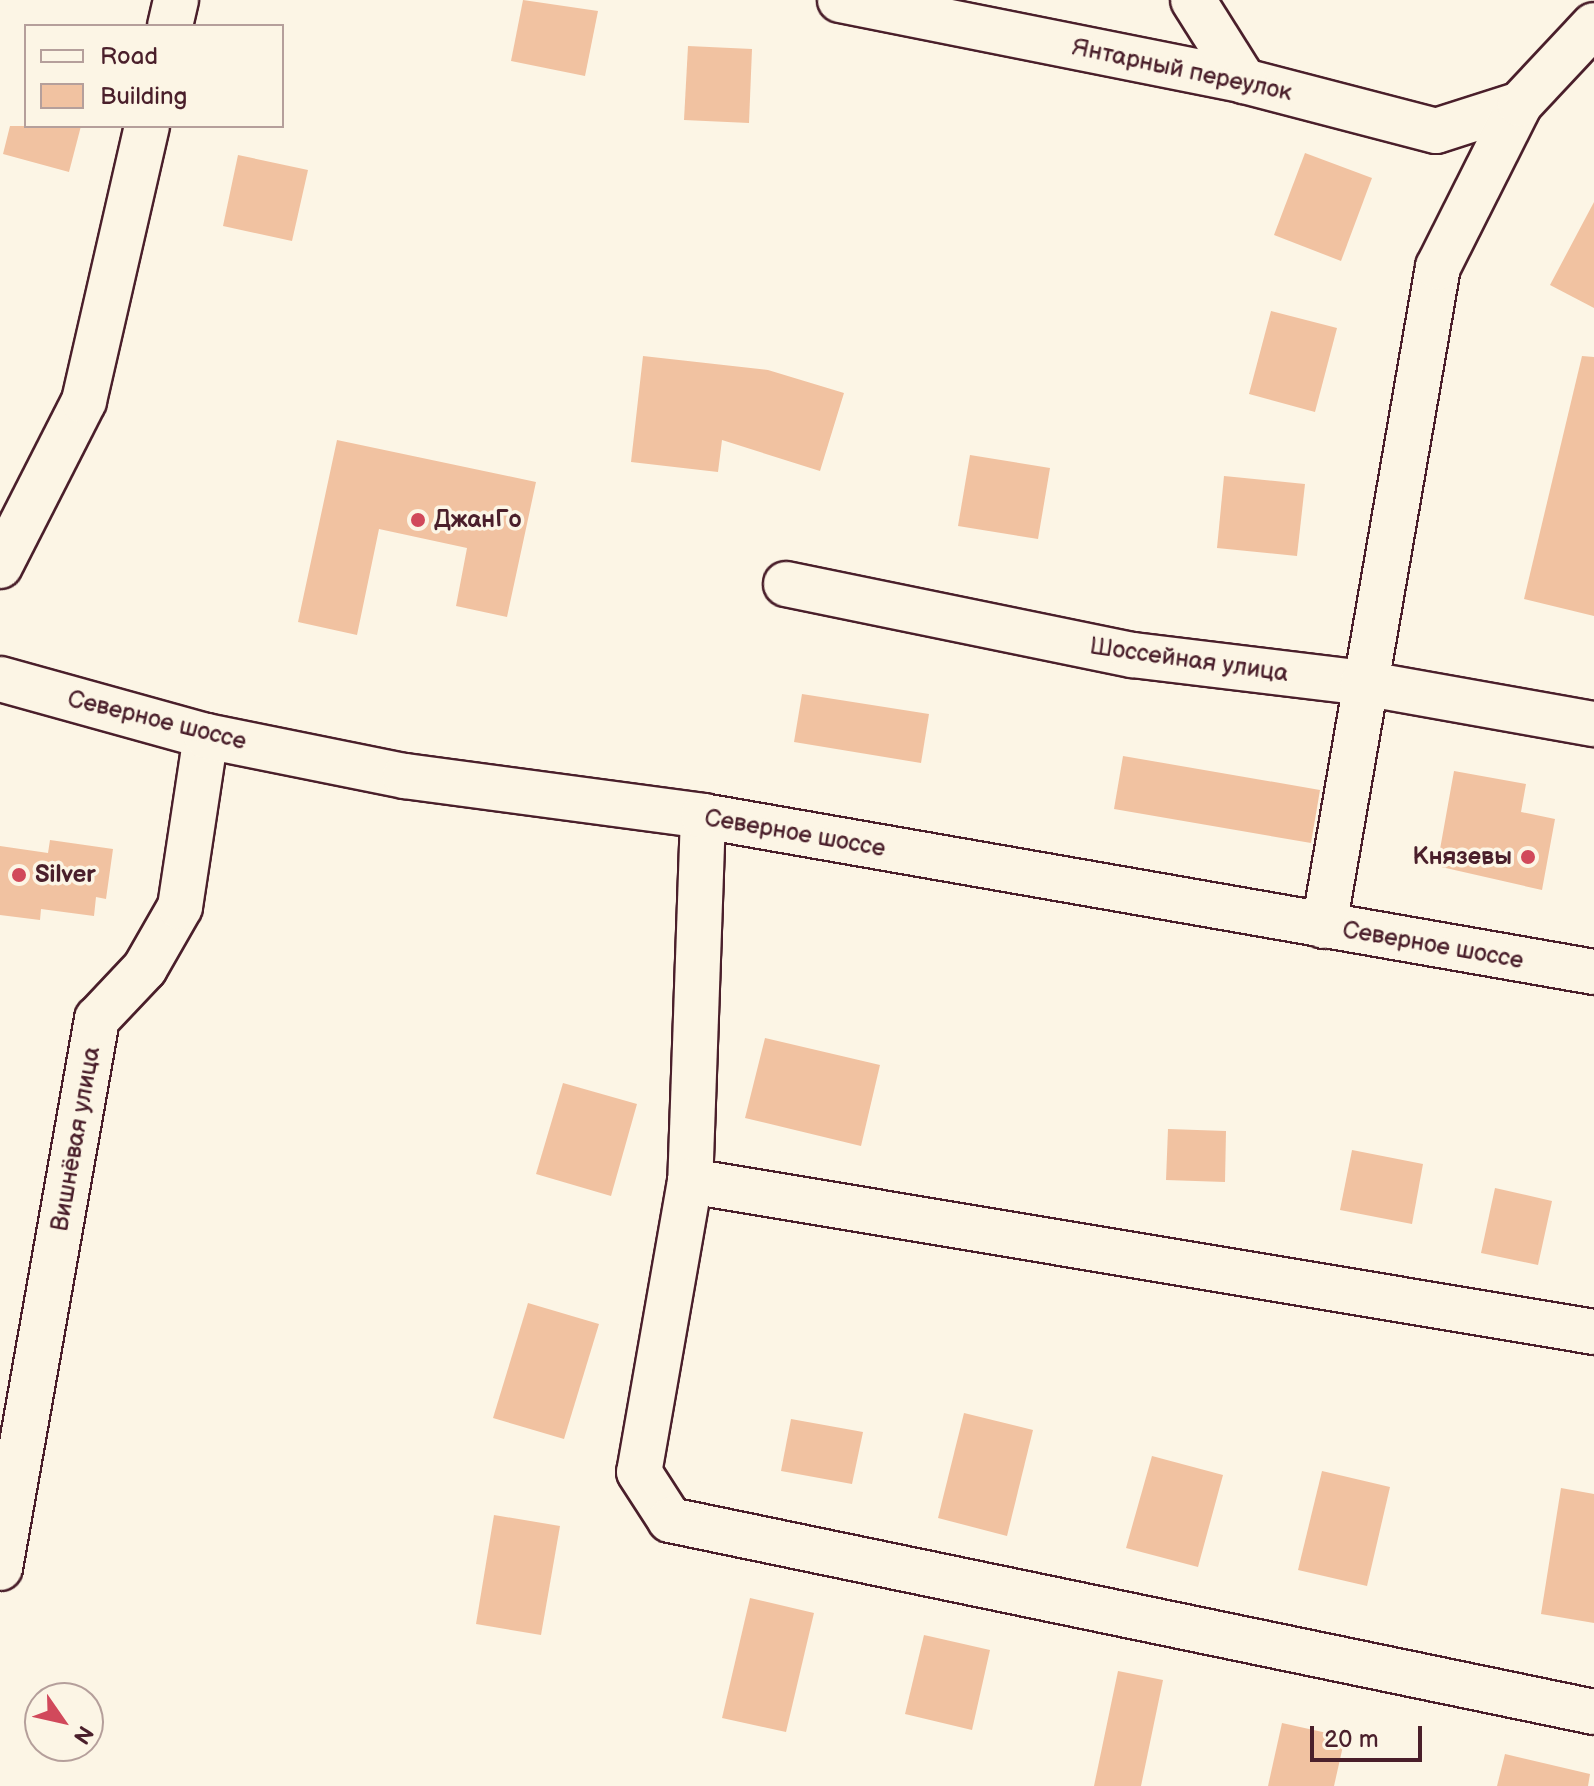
<!DOCTYPE html>
<html>
<head>
<meta charset="utf-8">
<style>
	body { margin:0 }
	#map { position:relative; width:1594px; height:1786px; overflow:hidden; background:#fcf5e5; font-family:"Balsamiq Sans",sans-serif }
	div>[style] { position:absolute }
	[style*='--x'] { left:calc(var(--x)*1px); top:calc(var(--y)*1px); width:calc(var(--w)*1px); rotate:calc(var(--a)*1deg) }
	.building>* { inset:0; background:#f1c2a1 }
	.roads { filter:drop-shadow(2px 0 #4a1f2b) drop-shadow(-2px 0 #4a1f2b) drop-shadow(0 2px #4a1f2b) drop-shadow(0 -2px #4a1f2b) }
	.minor>* { height:44px; margin:-22px; padding:0 22px; transform-origin:22px; border-radius:22px; background:#fcf5e5 }
	.secondary>* { height:44px; margin:-22px; padding:0 22px; transform-origin:22px; border-radius:22px; background:#fcf5e5 }
	.dots>* { width:22px; height:22px; translate:-50% -50%; box-sizing:border-box; border:4px solid #fcf5e5; border-radius:50% }
	span { translate:-50% -50%; white-space:nowrap; text-align:center; line-height:1.15; -webkit-text-stroke:7px #fcf5e5; paint-order:stroke }
	.street-label { font-size:24px; color:#4a1f2b }
	.poi-label { font-size:24px; color:#4a1f2b; font-weight:700 }
	.left { translate:0 -50%; text-align:left }
	.right { translate:-100% -50%; text-align:right }
	.legend { position:absolute; left:24px; top:24px; width:260px; height:104px; box-sizing:border-box; background:#fcf5e5; border:2px solid #b59f9b; margin:0; padding:10px 14px; list-style:none; font-size:24px; color:#4a1f2b }
	.legend li { display:flex; align-items:center; gap:16px; height:40px }
	.legend b { width:40px; border:2px solid #b59f9b }
	.north { position:absolute; left:24px; top:1682px; width:80px; height:80px; box-sizing:border-box; background:#fcf5e5; border:2px solid #b59f9b; border-radius:50%; rotate:124deg; font-size:22px; font-weight:700; line-height:32px; text-align:center; color:#4a1f2b }
	.north::after { content:''; display:block; margin:auto; width:28px; height:36px; background:#d1495b; clip-path:polygon(50% 0,100% 100%,50% 72%,0 100%) }
	.scale { position:absolute; left:1310px; top:1726px; width:112px; height:36px; box-sizing:border-box; border:4px solid #4a1f2b; border-top:0; padding-left:10px; font-size:24px; line-height:28px; white-space:nowrap; color:#4a1f2b; -webkit-text-stroke:6px #fcf5e5; paint-order:stroke }
</style>
</head>
<body>
<div id="map">
	<div class="building">
		<i style="clip-path:polygon(523px 0,598px 11px,585px 76px,511px 61px)"></i>
		<i style="clip-path:polygon(688px 46px,752px 49px,749px 123px,684px 120px)"></i>
		<i style="clip-path:polygon(10px 126px,81px 126px,69px 172px,3px 154px)"></i>
		<i style="clip-path:polygon(1305px 153px,1372px 178px,1341px 261px,1274px 235px)"></i>
		<i style="clip-path:polygon(238px 155px,308px 170px,292px 241px,223px 226px)"></i>
		<i style="clip-path:polygon(1594px 202px,1594px 308px,1550px 285px)"></i>
		<i style="clip-path:polygon(1271px 311px,1337px 328px,1315px 412px,1249px 394px)"></i>
		<i style="clip-path:polygon(643px 356px,768px 370px,844px 393px,820px 471px,722px 440px,718px 472px,631px 462px)"></i>
		<i style="clip-path:polygon(1582px 356px,1594px 357px,1594px 616px,1524px 599px)"></i>
		<i style="clip-path:polygon(337px 440px,536px 482px,507px 617px,456px 606px,467px 548px,379px 529px,357px 635px,298px 622px)"></i>
		<i style="clip-path:polygon(970px 455px,1050px 468px,1038px 539px,958px 526px)"></i>
		<i style="clip-path:polygon(1224px 476px,1305px 484px,1297px 556px,1217px 548px)"></i>
		<i style="clip-path:polygon(802px 694px,929px 714px,921px 763px,794px 742px)"></i>
		<i style="clip-path:polygon(1123px 756px,1320px 790px,1311px 843px,1114px 809px)"></i>
		<i style="clip-path:polygon(1454px 771px,1526px 784px,1521px 812px,1555px 819px,1542px 890px,1437px 866px)"></i>
		<i style="clip-path:polygon(50px 840px,113px 849px,106px 899px,96px 897px,94px 916px,41px 909px,40px 920px,0 915px,0 846px,48px 853px)"></i>
		<i style="clip-path:polygon(765px 1038px,880px 1065px,861px 1146px,745px 1118px)"></i>
		<i style="clip-path:polygon(563px 1083px,637px 1104px,611px 1196px,536px 1174px)"></i>
		<i style="clip-path:polygon(1168px 1129px,1226px 1131px,1225px 1182px,1166px 1180px)"></i>
		<i style="clip-path:polygon(1352px 1150px,1423px 1164px,1412px 1224px,1340px 1210px)"></i>
		<i style="clip-path:polygon(1495px 1188px,1552px 1201px,1538px 1265px,1481px 1253px)"></i>
		<i style="clip-path:polygon(528px 1303px,599px 1324px,564px 1439px,493px 1418px)"></i>
		<i style="clip-path:polygon(964px 1413px,1033px 1430px,1007px 1536px,938px 1518px)"></i>
		<i style="clip-path:polygon(791px 1419px,863px 1432px,852px 1484px,781px 1471px)"></i>
		<i style="clip-path:polygon(1152px 1456px,1223px 1475px,1198px 1567px,1126px 1548px)"></i>
		<i style="clip-path:polygon(1322px 1471px,1390px 1487px,1367px 1586px,1298px 1570px)"></i>
		<i style="clip-path:polygon(1561px 1488px,1594px 1494px,1594px 1623px,1541px 1614px)"></i>
		<i style="clip-path:polygon(494px 1515px,560px 1526px,541px 1635px,476px 1624px)"></i>
		<i style="clip-path:polygon(750px 1598px,814px 1613px,786px 1732px,722px 1718px)"></i>
		<i style="clip-path:polygon(924px 1635px,990px 1650px,972px 1730px,905px 1714px)"></i>
		<i style="clip-path:polygon(1118px 1671px,1163px 1680px,1141px 1786px,1094px 1786px)"></i>
		<i style="clip-path:polygon(1282px 1723px,1345px 1737px,1334px 1786px,1268px 1786px)"></i>
		<i style="clip-path:polygon(1505px 1754px,1590px 1774px,1588px 1786px,1497px 1786px)"></i>
	</div>
	<div class="roads">
		<div class="minor">
			<i style="--x:840;--y:0;--w:412;--a:11.3"></i>
			<i style="--x:1244;--y:81;--w:198;--a:14.6"></i>
			<i style="--x:1436;--y:131;--w:88;--a:-17.8"></i>
			<i style="--x:1193;--y:0;--w:96;--a:57.8"></i>
			<i style="--x:170;--y:26;--w:27;--a:-77"></i>
			<i style="--x:0;--y:566;--w:185;--a:-63"></i>
			<i style="--x:84;--y:401;--w:282;--a:-77.1"></i>
			<i style="--x:786;--y:584;--w:354;--a:11.6"></i>
			<i style="--x:1133;--y:655;--w:232;--a:6.9"></i>
			<i style="--x:1363;--y:683;--w:235;--a:10.1"></i>
			<i style="--x:703;--y:816;--w:365;--a:92"></i>
			<i style="--x:690;--y:1181;--w:917;--a:9.48"></i>
			<i style="--x:1324;--y:926;--w:669;--a:-80.19"></i>
			<i style="--x:1438;--y:267;--w:182;--a:-63.3"></i>
			<i style="--x:1520;--y:104;--w:108;--a:-46.9"></i>
			<i style="--x:690;--y:1181;--w:295;--a:99.9"></i>
			<i style="--x:639;--y:1472;--w:57;--a:57.1"></i>
			<i style="--x:670;--y:1520;--w:944;--a:11.74"></i>
			<i style="--x:0;--y:1568;--w:558;--a:-79.98"></i>
			<i style="--x:97;--y:1019;--w:70;--a:-46.7"></i>
			<i style="--x:145;--y:968;--w:70;--a:-60.2"></i>
			<i style="--x:180;--y:907;--w:173;--a:-81.4"></i>
		</div>
		<div class="secondary">
			<i style="--x:0;--y:679;--w:214;--a:15.5"></i>
			<i style="--x:206;--y:736;--w:203;--a:11.4"></i>
			<i style="--x:405;--y:776;--w:301;--a:7.6"></i>
			<i style="--x:703;--y:816;--w:905;--a:9.93"></i>
		</div>
	</div>
	<div class="dots">
		<i style="left:418px;top:520px;background:#d1495b"></i>
		<i style="left:1528px;top:857px;background:#d1495b"></i>
		<i style="left:19px;top:875px;background:#d1495b"></i>
	</div>
	<div class="street-label">
		<span style="left:1182px;top:70px;rotate:12deg">Янтарный переулок</span>
		<span style="left:1189px;top:660px;rotate:8deg">Шоссейная улица</span>
		<span style="left:157px;top:720px;rotate:14deg">Северное шоссе</span>
		<span style="left:795px;top:833px;rotate:10deg">Северное шоссе</span>
		<span style="left:1433px;top:945px;rotate:10deg">Северное шоссе</span>
		<span style="left:76px;top:1139px;rotate:-80deg">Вишнёвая улица</span>
	</div>
	<div class="poi-label">
		<span class="left" style="left:434px;top:520px">ДжанГо</span>
		<span class="right" style="left:1512px;top:857px">Князевы</span>
		<span class="left" style="left:35px;top:875px">Silver</span>
	</div>
	<ul class="legend">
	<li><b style="height:10px;background:#fcf5e5"></b>Road</li>
	<li><b style="height:22px;background:#f1c2a1"></b>Building</li>
	</ul>
	<div class="north">N</div>
	<div class="scale">20 m</div>
</div>
</body>
</html>
